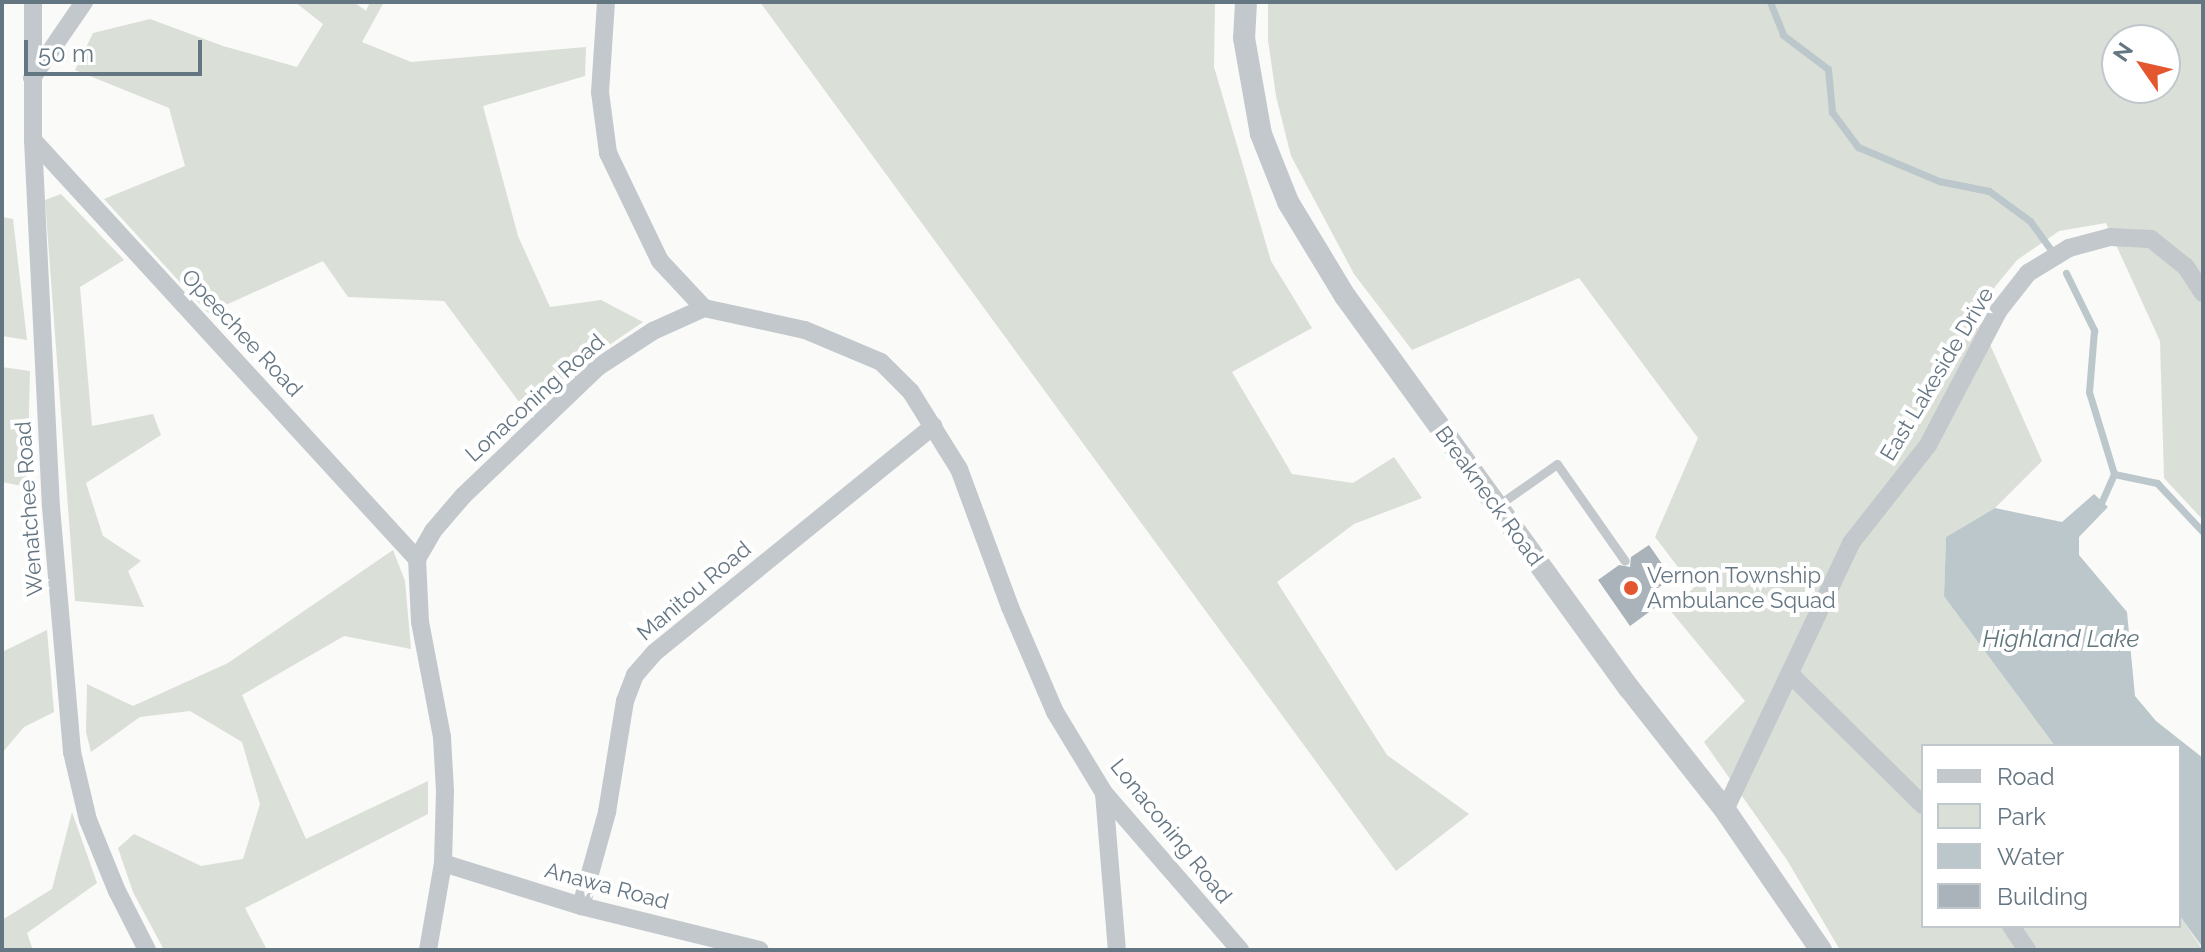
<!DOCTYPE html>
<html>
<head>
<meta charset="utf-8">
<style>
	body { margin:0 }
	#map { position:relative; width:2205px; height:952px; overflow:hidden; background:#fafaf8; font-family:Raleway,sans-serif }
	div>[style] { position:absolute }
	[style*='--x'] { left:calc(var(--x)*1px); top:calc(var(--y)*1px); width:calc(var(--w)*1px); rotate:calc(var(--a)*1deg) }
	.green>* { inset:0; background:#dadfd7 }
	.water>* { inset:0; background:#bbc7cb }
	.stream>* { height:7px; margin:-3.5px; padding:0 3.5px; transform-origin:3.5px; border-radius:3.5px; background:#bbc7cb }
	.building>* { inset:0; background:#aab3b9 }
	.service>* { height:9px; margin:-4.5px; padding:0 4.5px; transform-origin:4.5px; border-radius:4.5px; background:#c3c8cc }
	.minor>* { height:18px; margin:-9px; padding:0 9px; transform-origin:9px; border-radius:9px; background:#c3c8cc }
	.tertiary>* { height:22px; margin:-11px; padding:0 11px; transform-origin:11px; border-radius:11px; background:#c3c8cc }
	.dots>* { width:22px; height:22px; translate:-50% -50%; box-sizing:border-box; border:4px solid #fff; border-radius:50% }
	span { translate:-50% -50%; white-space:nowrap; text-align:center; line-height:1.15; -webkit-text-stroke:8px #fff; paint-order:stroke }
	.street-label { font-size:22px; color:#657683 }
	.poi-label { font-size:22px; color:#657683 }
	.left { translate:0 -50%; text-align:left }
	.water-label { font-size:24px; color:#60757c; font-style:italic }
	.frame { position:absolute; inset:0; border:4px solid #657683; pointer-events:none }
	.legend { position:absolute; left:1921px; top:744px; width:260px; height:184px; box-sizing:border-box; background:#fff; border:2px solid #c1c8cd; margin:0; padding:10px 14px; list-style:none; font-size:24px; color:#657683 }
	.legend li { display:flex; align-items:center; gap:16px; height:40px }
	.legend b { width:40px; border:2px solid #c1c8cd }
	.north { position:absolute; left:2101px; top:24px; width:80px; height:80px; box-sizing:border-box; background:#fff; border:2px solid #c1c8cd; border-radius:50%; rotate:304deg; font-size:22px; font-weight:700; line-height:32px; text-align:center; color:#657683 }
	.north::after { content:''; display:block; margin:auto; width:28px; height:36px; background:#e4572e; clip-path:polygon(50% 0,100% 100%,50% 72%,0 100%) }
	.scale { position:absolute; left:24px; top:40px; width:178px; height:36px; box-sizing:border-box; border:4px solid #657683; border-top:0; padding-left:10px; font-size:24px; line-height:28px; white-space:nowrap; color:#657683; -webkit-text-stroke:6px #fff; paint-order:stroke }
</style>
</head>
<body>
<div id="map">
	<div class="green">
		<i style="clip-path:polygon(295px 2px,354px 2px,366px 11px,370px 2px,384px 2px,362px 42px,411px 62px,586px 47px,585px 76px,483px 106px,518px 236px,550px 307px,601px 300px,643px 322px,580px 365px,525px 410px,444px 301px,348px 297px,323px 261px,208px 313px,104px 199px,185px 166px,169px 108px,75px 70px,93px 33px,150px 19px,223px 46px,297px 67px,323px 24px)"></i>
		<i style="clip-path:polygon(760px 2px,1215px 2px,1214px 67px,1271px 261px,1312px 328px,1232px 372px,1292px 474px,1353px 483px,1394px 457px,1422px 498px,1354px 524px,1277px 582px,1387px 755px,1469px 814px,1396px 871px)"></i>
		<i style="clip-path:polygon(evenodd,1268px 2px,2203px 2px,2203px 520px,2164px 478px,2160px 341px,2106px 223px,2059px 231px,2017px 260px,1975px 311px,2042px 461px,1995px 508px,1946px 537px,1944px 595px,2055px 746px,1923px 746px,1923px 926px,2179px 926px,2179px 915px,2203px 950px,1840px 950px,1787px 860px,1704px 742px,1745px 701px,1669px 609px,1694px 588px,1655px 537px,1698px 438px,1579px 278px,1412px 350px,1354px 274px,1291px 156px,1276px 96px,1268px 40px,1268px 2px,2117px 40px,2165px 40px,2165px 88px,2117px 88px,2117px 40px)"></i>
		<i style="clip-path:polygon(61px 194px,124px 260px,80px 287px,92px 426px,153px 414px,161px 435px,86px 483px,103px 536px,141px 561px,128px 571px,144px 607px,75px 601px,45px 200px)"></i>
		<i style="clip-path:polygon(2px 217px,13px 219px,27px 340px,2px 336px)"></i>
		<i style="clip-path:polygon(2px 367px,30px 371px,27px 487px,2px 482px)"></i>
		<i style="clip-path:polygon(393px 550px,405px 581px,411px 649px,344px 636px,242px 695px,306px 839px,428px 781px,428px 814px,245px 908px,267px 950px,164px 950px,133px 892px,118px 848px,134px 834px,201px 866px,243px 859px,260px 804px,242px 742px,190px 711px,140px 717px,91px 752px,86px 732px,87px 684px,133px 706px,228px 663px)"></i>
		<i style="clip-path:polygon(47px 630px,54px 712px,24px 727px,2px 753px,2px 652px)"></i>
		<i style="clip-path:polygon(72px 812px,97px 883px,27px 933px,33px 950px,2px 950px,2px 920px,52px 889px)"></i>
	</div>
	<div class="water">
		<i style="clip-path:polygon(2094px 494px,2108px 507px,2079px 537px,2079px 555px,2127px 612px,2135px 696px,2156px 721px,2203px 758px,2203px 948px,2179px 915px,2179px 746px,2055px 746px,1944px 596px,1946px 537px,1995px 508px,2062px 522px)"></i>
	</div>
	<div class="stream">
		<i style="--x:1770;--y:2;--w:35;--a:68"></i>
		<i style="--x:1783;--y:35;--w:56;--a:37.1"></i>
		<i style="--x:1828;--y:69;--w:43;--a:84.7"></i>
		<i style="--x:1832;--y:112;--w:44;--a:53.4"></i>
		<i style="--x:1858;--y:147;--w:88;--a:22.8"></i>
		<i style="--x:1939;--y:181;--w:51;--a:11.3"></i>
		<i style="--x:1989;--y:191;--w:51;--a:36.2"></i>
		<i style="--x:2030;--y:221;--w:34;--a:54"></i>
		<i style="--x:2066;--y:273;--w:64;--a:63.8"></i>
		<i style="--x:2094;--y:330;--w:62;--a:94.6"></i>
		<i style="--x:2089;--y:392;--w:86;--a:73"></i>
		<i style="--x:2114;--y:474;--w:30;--a:114"></i>
		<i style="--x:2114;--y:474;--w:44;--a:11.8"></i>
		<i style="--x:2157;--y:483;--w:67;--a:46.8"></i>
	</div>
	<div class="building">
		<i style="clip-path:polygon(1649px 545px,1672px 578px,1648px 595px,1656px 607px,1630px 626px,1598px 580px,1619px 565px,1630px 567px,1631px 557px)"></i>
	</div>
	<div class="service">
		<i style="--x:1497;--y:506;--w:73;--a:-35"></i>
		<i style="--x:1557;--y:464;--w:118;--a:55"></i>
	</div>
	<div class="minor">
		<i style="--x:33;--y:2;--w:138;--a:90"></i>
		<i style="--x:33;--y:140;--w:367;--a:87.2"></i>
		<i style="--x:51;--y:507;--w:246;--a:85.1"></i>
		<i style="--x:72;--y:752;--w:70;--a:76.8"></i>
		<i style="--x:88;--y:820;--w:77;--a:67.8"></i>
		<i style="--x:117;--y:891;--w:66;--a:63"></i>
		<i style="--x:606;--y:2;--w:90;--a:93.8"></i>
		<i style="--x:600;--y:92;--w:62;--a:82.5"></i>
		<i style="--x:608;--y:153;--w:120;--a:64.3"></i>
		<i style="--x:660;--y:261;--w:64;--a:46.9"></i>
		<i style="--x:32;--y:78;--w:92;--a:-55.6"></i>
		<i style="--x:33;--y:140;--w:568;--a:47.5"></i>
		<i style="--x:1790;--y:674;--w:187;--a:44.6"></i>
		<i style="--x:1104;--y:793;--w:158;--a:85.3"></i>
		<i style="--x:1725;--y:810;--w:295;--a:-64.7"></i>
		<i style="--x:1851;--y:543;--w:125;--a:-51.8"></i>
		<i style="--x:1928;--y:445;--w:153;--a:-62.3"></i>
		<i style="--x:1999;--y:310;--w:47;--a:-51.9"></i>
		<i style="--x:2028;--y:273;--w:48;--a:-31.4"></i>
		<i style="--x:2069;--y:248;--w:42;--a:-15"></i>
		<i style="--x:2110;--y:237;--w:41;--a:2.8"></i>
		<i style="--x:2151;--y:239;--w:45;--a:38.7"></i>
		<i style="--x:2186;--y:267;--w:31;--a:57"></i>
		<i style="--x:443;--y:863;--w:145;--a:17.3"></i>
		<i style="--x:581;--y:906;--w:184;--a:13.8"></i>
		<i style="--x:581;--y:906;--w:98;--a:-74.5"></i>
		<i style="--x:607;--y:812;--w:112;--a:-80.8"></i>
		<i style="--x:625;--y:701;--w:28;--a:-69"></i>
		<i style="--x:635;--y:675;--w:29;--a:-49"></i>
		<i style="--x:654;--y:653;--w:360;--a:-39.1"></i>
		<i style="--x:2011;--y:926;--w:29;--a:56"></i>
		<i style="--x:428;--y:950;--w:88;--a:-80.2"></i>
		<i style="--x:443;--y:863;--w:72;--a:-88.4"></i>
		<i style="--x:445;--y:791;--w:54;--a:-93.2"></i>
		<i style="--x:442;--y:737;--w:117;--a:-100.8"></i>
		<i style="--x:420;--y:622;--w:63;--a:-92.7"></i>
		<i style="--x:417;--y:559;--w:32;--a:-60"></i>
		<i style="--x:433;--y:531;--w:46;--a:-49.4"></i>
		<i style="--x:463;--y:496;--w:187;--a:-43.7"></i>
		<i style="--x:598;--y:367;--w:66;--a:-33.2"></i>
		<i style="--x:653;--y:331;--w:56;--a:-24.3"></i>
		<i style="--x:704;--y:308;--w:103;--a:12.3"></i>
		<i style="--x:805;--y:330;--w:82;--a:22.8"></i>
		<i style="--x:881;--y:362;--w:42;--a:45"></i>
		<i style="--x:911;--y:392;--w:91;--a:58.1"></i>
		<i style="--x:959;--y:469;--w:147;--a:69.7"></i>
		<i style="--x:1010;--y:607;--w:114;--a:66.8"></i>
		<i style="--x:1055;--y:712;--w:95;--a:58.8"></i>
		<i style="--x:1104;--y:793;--w:208;--a:49.1"></i>
	</div>
	<div class="tertiary">
		<i style="--x:1246;--y:2;--w:36;--a:93"></i>
		<i style="--x:1244;--y:38;--w:97;--a:80"></i>
		<i style="--x:1261;--y:134;--w:73;--a:68.3"></i>
		<i style="--x:1288;--y:202;--w:110;--a:58.8"></i>
		<i style="--x:1345;--y:296;--w:484;--a:54.1"></i>
		<i style="--x:1629;--y:688;--w:155;--a:51.8"></i>
		<i style="--x:1725;--y:810;--w:170;--a:55.6"></i>
	</div>
	<div class="dots">
		<i style="left:1631px;top:588px;background:#e4572e"></i>
	</div>
	<div class="street-label">
		<span style="left:242px;top:333px;rotate:47deg">Opeechee Road</span>
		<span style="left:1937px;top:374px;rotate:-59deg">East Lakeside Drive</span>
		<span style="left:535px;top:398px;rotate:-42deg">Lonaconing Road</span>
		<span style="left:1489px;top:496px;rotate:54deg">Breakneck Road</span>
		<span style="left:29px;top:509px;rotate:-94deg">Wenatchee Road</span>
		<span style="left:694px;top:591px;rotate:-40deg">Manitou Road</span>
		<span style="left:1171px;top:831px;rotate:51deg">Lonaconing Road</span>
		<span style="left:607px;top:886px;rotate:15deg">Anawa Road</span>
	</div>
	<div class="poi-label">
		<span class="left" style="left:1647px;top:588px">Vernon Township<br>Ambulance Squad</span>
	</div>
	<div class="water-label">
		<span style="left:2061px;top:639px">Highland Lake</span>
	</div>
	<div class="frame"></div>
	<ul class="legend">
	<li><b style="height:10px;background:#c3c8cc"></b>Road</li>
	<li><b style="height:22px;background:#dadfd7"></b>Park</li>
	<li><b style="height:22px;background:#bbc7cb"></b>Water</li>
	<li><b style="height:22px;background:#aab3b9"></b>Building</li>
	</ul>
	<div class="north">N</div>
	<div class="scale">50 m</div>
</div>
</body>
</html>
